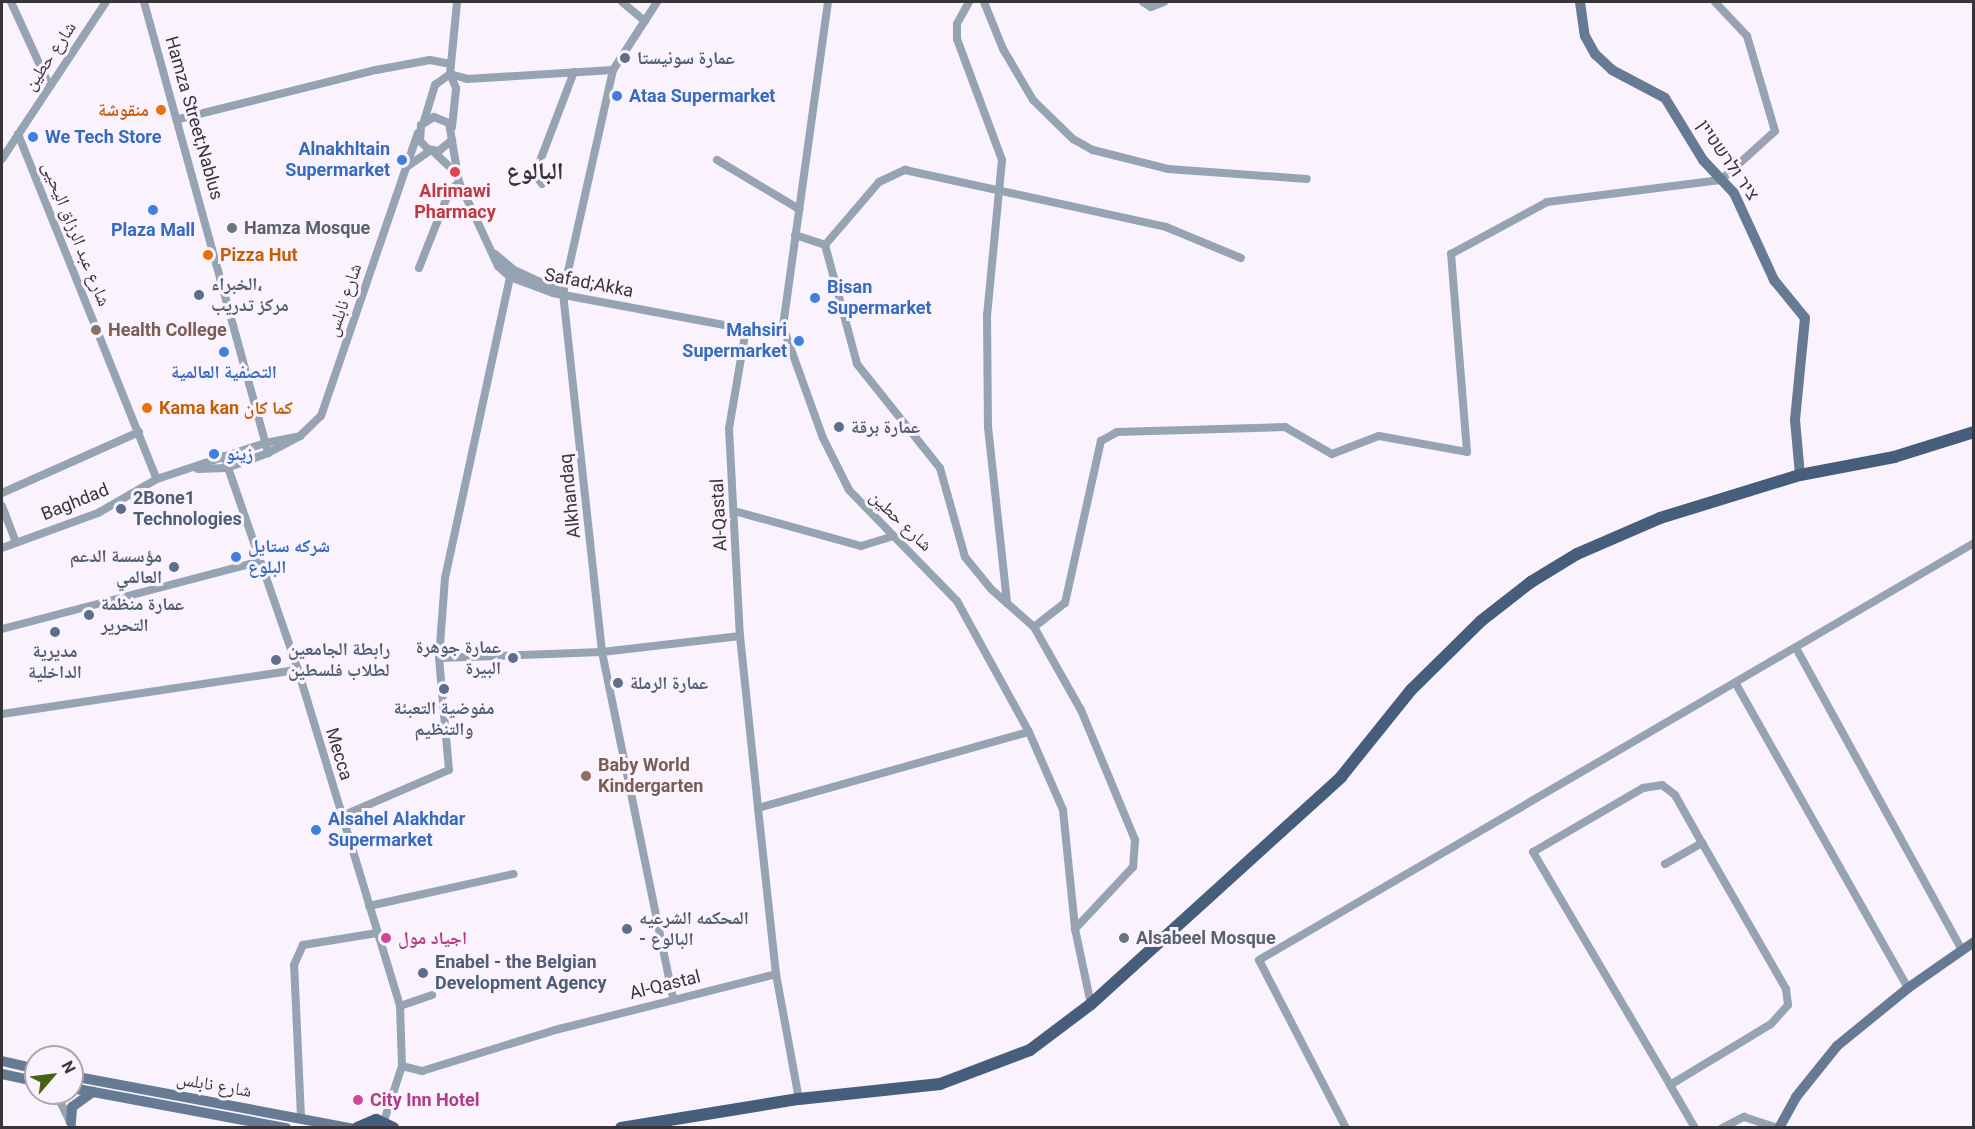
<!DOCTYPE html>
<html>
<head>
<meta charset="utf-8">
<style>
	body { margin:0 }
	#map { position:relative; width:1975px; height:1129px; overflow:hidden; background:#faf2fd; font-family:Roboto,"Noto Naskh Arabic",Heebo,sans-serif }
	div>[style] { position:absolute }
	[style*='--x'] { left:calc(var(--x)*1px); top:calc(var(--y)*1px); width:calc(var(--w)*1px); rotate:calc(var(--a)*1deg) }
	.street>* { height:8px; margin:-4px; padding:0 4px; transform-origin:4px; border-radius:4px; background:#95a3b3 }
	.secondary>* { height:10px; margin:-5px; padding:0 5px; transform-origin:5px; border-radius:5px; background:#667b93 }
	.primary>* { height:12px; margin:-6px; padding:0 6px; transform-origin:6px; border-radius:6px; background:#465e7b }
	.dots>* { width:16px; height:16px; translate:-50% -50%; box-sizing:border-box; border:3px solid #faf2fd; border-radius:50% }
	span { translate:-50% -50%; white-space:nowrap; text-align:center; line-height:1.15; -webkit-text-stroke:6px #faf2fd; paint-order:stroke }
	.street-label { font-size:18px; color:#38353a }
	.service-label { font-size:18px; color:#4e5e75; font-weight:700 }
	.left { translate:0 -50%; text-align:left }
	.right { translate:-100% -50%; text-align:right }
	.shop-label { font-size:18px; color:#366cbe; font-weight:700 }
	.food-label { font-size:18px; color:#c56008; font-weight:700 }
	.health-label { font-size:18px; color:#be3a42; font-weight:700 }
	.worship-label { font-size:18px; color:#5b616d; font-weight:700 }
	.education-label { font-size:18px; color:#785e54; font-weight:700 }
	.hotel-label { font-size:18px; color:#b23c85; font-weight:700 }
	.district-label { font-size:24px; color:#38353a; font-weight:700 }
	.frame { position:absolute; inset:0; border:3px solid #38353a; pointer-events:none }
	.north { position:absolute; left:24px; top:1045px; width:60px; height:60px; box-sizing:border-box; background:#faf2fd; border:2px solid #aca6af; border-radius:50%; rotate:62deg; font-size:16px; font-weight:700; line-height:24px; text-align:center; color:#38353a }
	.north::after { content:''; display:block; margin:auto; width:21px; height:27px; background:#486211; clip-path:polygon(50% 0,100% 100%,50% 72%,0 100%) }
</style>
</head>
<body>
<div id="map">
	<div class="street">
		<i style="--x:11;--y:2;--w:89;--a:65.4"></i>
		<i style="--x:144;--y:2;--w:468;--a:74.6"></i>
		<i style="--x:622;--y:2;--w:30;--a:40"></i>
		<i style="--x:657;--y:2;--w:81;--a:122.9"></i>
		<i style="--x:613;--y:70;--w:229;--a:102.6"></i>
		<i style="--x:563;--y:293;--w:361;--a:83.8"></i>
		<i style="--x:602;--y:652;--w:353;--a:78.4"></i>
		<i style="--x:828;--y:2;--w:328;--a:97.9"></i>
		<i style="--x:783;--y:327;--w:118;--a:70.2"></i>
		<i style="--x:823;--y:438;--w:58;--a:63.4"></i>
		<i style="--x:849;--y:490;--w:155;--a:45.8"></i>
		<i style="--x:957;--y:601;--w:149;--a:61.2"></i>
		<i style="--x:1029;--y:732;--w:85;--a:66.4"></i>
		<i style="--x:1063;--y:810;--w:120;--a:84.2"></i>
		<i style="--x:1075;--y:929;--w:77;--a:78"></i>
		<i style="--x:969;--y:2;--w:25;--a:119"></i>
		<i style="--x:957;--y:24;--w:15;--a:90"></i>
		<i style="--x:957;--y:39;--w:129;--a:69.6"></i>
		<i style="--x:1002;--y:160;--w:156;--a:95.5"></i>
		<i style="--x:987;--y:315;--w:112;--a:89.5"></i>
		<i style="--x:988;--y:427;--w:177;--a:83.8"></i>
		<i style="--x:984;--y:2;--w:51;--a:68"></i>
		<i style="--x:1003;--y:49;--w:59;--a:59.5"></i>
		<i style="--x:1033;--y:100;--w:56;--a:44.3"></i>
		<i style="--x:1073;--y:139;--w:23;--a:29"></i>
		<i style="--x:1093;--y:150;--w:77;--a:14.2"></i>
		<i style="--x:1168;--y:169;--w:139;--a:4.1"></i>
		<i style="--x:1143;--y:2;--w:9;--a:32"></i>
		<i style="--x:1151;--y:7;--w:14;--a:-21"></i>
		<i style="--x:450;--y:74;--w:18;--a:16"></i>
		<i style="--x:467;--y:79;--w:146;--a:-3.5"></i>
		<i style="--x:179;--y:119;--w:203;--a:-14"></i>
		<i style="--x:376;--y:70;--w:55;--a:-10.5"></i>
		<i style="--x:430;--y:60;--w:21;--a:11"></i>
		<i style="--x:424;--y:121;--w:38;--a:-73"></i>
		<i style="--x:435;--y:85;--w:19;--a:-36"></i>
		<i style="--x:452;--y:127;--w:39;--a:-84"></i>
		<i style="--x:456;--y:88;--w:15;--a:-113"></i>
		<i style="--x:450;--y:74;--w:72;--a:-84.4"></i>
		<i style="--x:18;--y:134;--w:372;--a:68.1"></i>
		<i style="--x:157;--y:479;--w:114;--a:-18.4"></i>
		<i style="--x:265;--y:443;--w:36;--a:-11"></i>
		<i style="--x:452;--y:140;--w:17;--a:140"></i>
		<i style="--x:439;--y:151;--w:11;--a:-170"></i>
		<i style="--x:428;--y:149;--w:11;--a:-135"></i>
		<i style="--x:420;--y:141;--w:16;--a:-86"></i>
		<i style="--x:421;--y:125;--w:15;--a:-32"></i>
		<i style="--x:434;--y:117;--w:16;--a:22"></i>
		<i style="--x:449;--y:123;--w:60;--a:80.4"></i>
		<i style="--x:459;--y:182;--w:93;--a:65.1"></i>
		<i style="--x:498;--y:266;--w:16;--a:43"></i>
		<i style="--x:510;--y:277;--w:46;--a:20.4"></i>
		<i style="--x:553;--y:293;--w:196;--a:10.6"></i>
		<i style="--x:746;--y:329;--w:37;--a:-3"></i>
		<i style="--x:433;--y:151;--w:29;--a:44"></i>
		<i style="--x:2;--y:159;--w:188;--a:-56.5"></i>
		<i style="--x:717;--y:160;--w:96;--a:30.9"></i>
		<i style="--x:408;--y:166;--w:28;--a:-35"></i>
		<i style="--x:542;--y:184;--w:12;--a:-125"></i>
		<i style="--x:535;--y:174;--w:109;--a:-69.1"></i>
		<i style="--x:795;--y:235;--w:32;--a:18"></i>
		<i style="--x:825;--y:245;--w:123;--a:74.9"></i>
		<i style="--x:857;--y:364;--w:133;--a:51.4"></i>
		<i style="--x:940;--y:468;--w:92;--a:74.3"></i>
		<i style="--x:965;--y:557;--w:41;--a:50.9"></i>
		<i style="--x:991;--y:589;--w:57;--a:41.5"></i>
		<i style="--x:1034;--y:627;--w:95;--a:60.5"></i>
		<i style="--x:1081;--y:710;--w:141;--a:67.4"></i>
		<i style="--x:1135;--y:840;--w:27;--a:94"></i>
		<i style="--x:1133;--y:867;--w:85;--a:133.1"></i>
		<i style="--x:825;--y:245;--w:83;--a:-49.4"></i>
		<i style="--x:879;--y:182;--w:29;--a:-25"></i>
		<i style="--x:905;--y:170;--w:267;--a:12.3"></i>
		<i style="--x:1166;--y:227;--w:81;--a:22.5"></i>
		<i style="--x:495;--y:254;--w:25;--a:40"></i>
		<i style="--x:514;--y:270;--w:53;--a:24.6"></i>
		<i style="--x:419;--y:268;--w:82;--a:-68.5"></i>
		<i style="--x:449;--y:192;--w:14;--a:-45"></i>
		<i style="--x:746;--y:329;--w:100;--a:99.7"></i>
		<i style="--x:729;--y:428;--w:208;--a:87"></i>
		<i style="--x:740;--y:636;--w:173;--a:84"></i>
		<i style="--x:224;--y:456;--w:226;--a:70.9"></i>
		<i style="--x:298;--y:670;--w:351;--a:73.1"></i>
		<i style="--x:400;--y:1006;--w:60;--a:88.1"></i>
		<i style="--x:402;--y:1066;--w:58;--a:108.1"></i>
		<i style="--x:198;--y:469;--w:29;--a:-2"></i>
		<i style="--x:227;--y:468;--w:44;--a:-20.1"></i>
		<i style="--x:268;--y:453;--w:36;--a:-28"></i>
		<i style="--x:300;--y:436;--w:29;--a:-44"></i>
		<i style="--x:321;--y:416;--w:299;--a:-71.1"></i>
		<i style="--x:2;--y:493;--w:150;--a:-24"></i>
		<i style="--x:2;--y:506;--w:39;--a:69"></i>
		<i style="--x:734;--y:511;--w:132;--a:15.4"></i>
		<i style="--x:861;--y:546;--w:30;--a:-17"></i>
		<i style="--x:2;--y:548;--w:102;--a:-20"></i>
		<i style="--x:98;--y:513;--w:68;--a:-30"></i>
		<i style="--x:1034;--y:627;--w:39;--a:-38"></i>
		<i style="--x:1065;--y:603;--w:166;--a:-77.5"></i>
		<i style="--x:1101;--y:441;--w:18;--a:-29"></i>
		<i style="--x:1117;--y:432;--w:168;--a:-1.7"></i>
		<i style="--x:1285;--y:427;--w:54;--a:29.9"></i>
		<i style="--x:1332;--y:454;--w:50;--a:-21"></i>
		<i style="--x:1379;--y:436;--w:89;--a:10.3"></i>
		<i style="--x:1467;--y:452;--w:199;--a:-94.6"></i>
		<i style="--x:1451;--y:254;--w:109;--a:-28.4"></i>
		<i style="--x:1547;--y:202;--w:175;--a:-7.2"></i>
		<i style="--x:1721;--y:180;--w:73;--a:-42.2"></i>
		<i style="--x:1775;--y:131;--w:99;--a:-106.4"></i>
		<i style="--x:1747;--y:36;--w:47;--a:-133.3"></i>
		<i style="--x:2;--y:629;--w:264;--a:-14.7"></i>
		<i style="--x:1796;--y:648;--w:345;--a:61.2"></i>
		<i style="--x:439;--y:658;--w:163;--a:-2.1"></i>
		<i style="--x:602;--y:652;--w:139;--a:-6.6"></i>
		<i style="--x:1736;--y:684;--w:349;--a:60.5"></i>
		<i style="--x:2;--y:714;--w:299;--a:-8.5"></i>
		<i style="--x:342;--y:816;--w:116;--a:-23.3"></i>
		<i style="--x:449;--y:770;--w:112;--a:-95.1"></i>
		<i style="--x:439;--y:658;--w:80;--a:-85.7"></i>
		<i style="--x:445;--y:578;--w:308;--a:-77.8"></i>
		<i style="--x:1665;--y:864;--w:43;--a:-29.6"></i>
		<i style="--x:369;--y:906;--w:148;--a:-12.5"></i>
		<i style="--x:776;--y:974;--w:127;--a:79.6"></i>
		<i style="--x:400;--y:1006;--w:34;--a:-19"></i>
		<i style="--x:402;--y:1066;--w:21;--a:14"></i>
		<i style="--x:422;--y:1071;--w:139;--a:-17.1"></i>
		<i style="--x:555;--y:1030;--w:228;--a:-14.2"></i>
		<i style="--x:776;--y:974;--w:167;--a:-96.2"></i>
		<i style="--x:758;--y:808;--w:281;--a:-15.7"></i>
		<i style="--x:1670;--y:1085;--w:118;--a:-31.1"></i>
		<i style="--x:1771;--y:1024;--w:25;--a:-48"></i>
		<i style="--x:1788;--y:1005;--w:16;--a:-97"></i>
		<i style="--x:1786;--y:989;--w:168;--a:-119.9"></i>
		<i style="--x:1702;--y:843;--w:55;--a:-119.4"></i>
		<i style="--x:1675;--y:795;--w:16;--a:-142"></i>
		<i style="--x:1662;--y:785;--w:19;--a:171"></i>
		<i style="--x:1643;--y:788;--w:127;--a:149.8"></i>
		<i style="--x:1533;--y:852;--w:270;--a:59.5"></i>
		<i style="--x:1670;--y:1085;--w:50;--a:59.8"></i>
		<i style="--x:56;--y:1093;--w:39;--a:64"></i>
		<i style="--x:301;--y:1117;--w:152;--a:-92.6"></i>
		<i style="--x:294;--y:965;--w:22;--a:-66"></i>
		<i style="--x:303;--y:945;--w:75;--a:-9.2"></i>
		<i style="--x:1346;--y:1128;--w:189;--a:-117.4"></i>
		<i style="--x:1259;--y:960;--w:828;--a:-30.25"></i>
		<i style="--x:1722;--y:1128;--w:25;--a:-27"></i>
		<i style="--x:1744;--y:1117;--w:35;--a:18"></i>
	</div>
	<div class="secondary">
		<i style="--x:1580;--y:2;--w:34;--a:82"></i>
		<i style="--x:1585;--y:36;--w:21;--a:61"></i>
		<i style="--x:1595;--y:54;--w:23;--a:43"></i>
		<i style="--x:1612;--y:70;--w:60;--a:27.8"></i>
		<i style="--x:1665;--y:98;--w:73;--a:58.5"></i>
		<i style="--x:1703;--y:160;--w:45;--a:46.8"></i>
		<i style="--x:1734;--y:193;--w:96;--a:65.3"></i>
		<i style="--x:1774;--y:280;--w:49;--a:50.8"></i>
		<i style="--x:1805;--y:318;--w:102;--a:95.6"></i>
		<i style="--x:1795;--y:420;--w:55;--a:84.8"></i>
		<i style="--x:2;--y:1061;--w:35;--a:13"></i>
		<i style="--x:2;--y:1074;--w:35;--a:12"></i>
		<i style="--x:72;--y:1076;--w:283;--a:10.6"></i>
		<i style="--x:72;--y:1088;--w:218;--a:10.6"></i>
		<i style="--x:71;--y:1122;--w:15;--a:-86"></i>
		<i style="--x:72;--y:1107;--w:26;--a:-36"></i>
		<i style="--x:1779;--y:1128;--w:35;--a:-61"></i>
		<i style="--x:1796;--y:1097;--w:65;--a:-51.2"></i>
		<i style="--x:1837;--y:1046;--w:92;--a:-39.2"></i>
		<i style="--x:1908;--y:988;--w:80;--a:-34.9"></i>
	</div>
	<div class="primary">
		<i style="--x:357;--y:1128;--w:21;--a:-23"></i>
		<i style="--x:376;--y:1120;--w:19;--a:25"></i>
		<i style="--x:621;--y:1128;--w:180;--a:-9.3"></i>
		<i style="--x:799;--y:1099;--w:142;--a:-6.1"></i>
		<i style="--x:940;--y:1084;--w:96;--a:-20.7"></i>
		<i style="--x:1030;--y:1050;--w:76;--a:-37"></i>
		<i style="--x:1091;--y:1004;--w:338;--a:-42.2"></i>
		<i style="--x:1341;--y:777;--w:112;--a:-51.2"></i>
		<i style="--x:1411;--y:690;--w:98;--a:-44.6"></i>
		<i style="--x:1481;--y:621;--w:63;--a:-38"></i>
		<i style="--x:1531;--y:582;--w:54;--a:-31.3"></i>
		<i style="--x:1577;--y:554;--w:90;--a:-23.4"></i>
		<i style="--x:1660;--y:518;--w:146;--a:-17.1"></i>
		<i style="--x:1800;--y:475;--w:96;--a:-10.8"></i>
		<i style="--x:1894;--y:457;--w:84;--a:-17.4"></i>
	</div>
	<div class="dots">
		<i style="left:625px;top:58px;background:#5c6f8a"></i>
		<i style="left:617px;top:96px;background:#3f7fe0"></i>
		<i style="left:161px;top:110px;background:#e8710a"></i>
		<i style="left:33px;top:137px;background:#3f7fe0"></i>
		<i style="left:402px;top:160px;background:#3f7fe0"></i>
		<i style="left:455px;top:172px;background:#e0444e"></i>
		<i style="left:153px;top:210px;background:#3f7fe0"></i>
		<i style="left:232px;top:228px;background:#6b7280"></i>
		<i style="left:208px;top:255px;background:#e8710a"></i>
		<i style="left:199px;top:295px;background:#5c6f8a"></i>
		<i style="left:815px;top:298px;background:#3f7fe0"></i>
		<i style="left:96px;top:330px;background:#8d6e63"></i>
		<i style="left:799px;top:341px;background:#3f7fe0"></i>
		<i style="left:224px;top:352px;background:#3f7fe0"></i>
		<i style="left:147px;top:408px;background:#e8710a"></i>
		<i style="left:839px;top:427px;background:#5c6f8a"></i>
		<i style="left:214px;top:454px;background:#3f7fe0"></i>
		<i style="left:121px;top:509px;background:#5c6f8a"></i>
		<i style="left:236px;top:557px;background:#3f7fe0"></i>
		<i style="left:174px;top:567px;background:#5c6f8a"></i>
		<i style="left:89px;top:615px;background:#5c6f8a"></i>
		<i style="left:55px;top:632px;background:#5c6f8a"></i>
		<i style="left:513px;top:658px;background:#5c6f8a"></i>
		<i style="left:276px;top:660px;background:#5c6f8a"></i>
		<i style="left:618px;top:683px;background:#5c6f8a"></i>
		<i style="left:444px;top:689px;background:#5c6f8a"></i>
		<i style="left:586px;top:776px;background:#8d6e63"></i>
		<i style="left:316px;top:830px;background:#3f7fe0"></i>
		<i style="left:627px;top:929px;background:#5c6f8a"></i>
		<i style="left:386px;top:938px;background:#d1479c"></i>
		<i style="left:1124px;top:938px;background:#6b7280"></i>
		<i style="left:423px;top:973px;background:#5c6f8a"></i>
		<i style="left:358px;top:1100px;background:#d1479c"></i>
	</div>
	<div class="street-label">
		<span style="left:50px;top:56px;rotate:-56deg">شارع حطين</span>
		<span style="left:194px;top:118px;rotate:74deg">Hamza Street;Nablus</span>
		<span style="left:1728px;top:160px;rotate:55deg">ציר ולרשטיין</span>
		<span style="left:76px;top:234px;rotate:68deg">شارع عبد الرزاق اليحيى</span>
		<span style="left:589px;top:283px;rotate:11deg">Safad;Akka</span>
		<span style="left:344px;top:300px;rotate:-71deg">شارع نابلس</span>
		<span style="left:570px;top:496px;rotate:-96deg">Alkhandaq</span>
		<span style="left:75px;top:502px;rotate:-22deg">Baghdad</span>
		<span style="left:719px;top:515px;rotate:-93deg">Al-Qastal</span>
		<span style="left:901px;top:521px;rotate:44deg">شارع حطين</span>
		<span style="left:339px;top:754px;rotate:73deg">Mecca</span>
		<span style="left:665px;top:985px;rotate:-14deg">Al-Qastal</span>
		<span style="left:214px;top:1085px;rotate:10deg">شارع نابلس</span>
	</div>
	<div class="service-label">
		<span class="left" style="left:637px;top:58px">عمارة سونيستا</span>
		<span class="left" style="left:211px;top:295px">الخبراء،<br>مركز تدريب</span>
		<span class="left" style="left:851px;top:427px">عمارة برقة</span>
		<span class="left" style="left:133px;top:509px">2Bone1<br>Technologies</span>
		<span class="right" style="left:162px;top:567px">مؤسسة الدعم<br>العالمي</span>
		<span class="left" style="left:101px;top:615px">عمارة منظمة<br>التحرير</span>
		<span class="right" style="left:501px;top:658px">عمارة جوهرة<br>البيرة</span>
		<span class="left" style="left:288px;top:660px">رابطة الجامعين<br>لطلاب فلسطين</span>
		<span style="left:55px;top:662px">مديرية<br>الداخلية</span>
		<span class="left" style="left:630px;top:683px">عمارة الرملة</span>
		<span style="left:444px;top:719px">مفوضية التعبئة<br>والتنظيم</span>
		<span class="left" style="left:639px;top:929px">المحكمه الشرعيه<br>- البالوع</span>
		<span class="left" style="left:435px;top:973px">Enabel - the Belgian<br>Development Agency</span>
	</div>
	<div class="shop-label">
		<span class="left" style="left:629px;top:96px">Ataa Supermarket</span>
		<span class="left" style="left:45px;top:137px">We Tech Store</span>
		<span class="right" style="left:390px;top:160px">Alnakhltain<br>Supermarket</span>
		<span style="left:153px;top:230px">Plaza Mall</span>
		<span class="left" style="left:827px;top:298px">Bisan<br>Supermarket</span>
		<span class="right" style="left:787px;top:341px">Mahsiri<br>Supermarket</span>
		<span style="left:224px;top:372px">التصفية العالمية</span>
		<span class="left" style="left:226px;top:454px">زينو</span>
		<span class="left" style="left:248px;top:557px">شركه ستايل<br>البلوع</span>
		<span class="left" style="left:328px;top:830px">Alsahel Alakhdar<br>Supermarket</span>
	</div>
	<div class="food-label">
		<span class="right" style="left:149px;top:110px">منقوشة</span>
		<span class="left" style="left:220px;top:255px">Pizza Hut</span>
		<span class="left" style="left:159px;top:408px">Kama kan كما كان</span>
	</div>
	<div class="health-label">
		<span style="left:455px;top:202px">Alrimawi<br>Pharmacy</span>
	</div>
	<div class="worship-label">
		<span class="left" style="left:244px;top:228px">Hamza Mosque</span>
		<span class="left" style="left:1136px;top:938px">Alsabeel Mosque</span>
	</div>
	<div class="education-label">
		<span class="left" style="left:108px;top:330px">Health College</span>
		<span class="left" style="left:598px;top:776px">Baby World<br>Kindergarten</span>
	</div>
	<div class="hotel-label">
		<span class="left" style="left:398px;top:938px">اجياد مول</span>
		<span class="left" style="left:370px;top:1100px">City Inn Hotel</span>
	</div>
	<div class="district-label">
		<span style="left:535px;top:172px">البالوع</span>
	</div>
	<div class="frame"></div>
	<div class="north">N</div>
</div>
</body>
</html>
